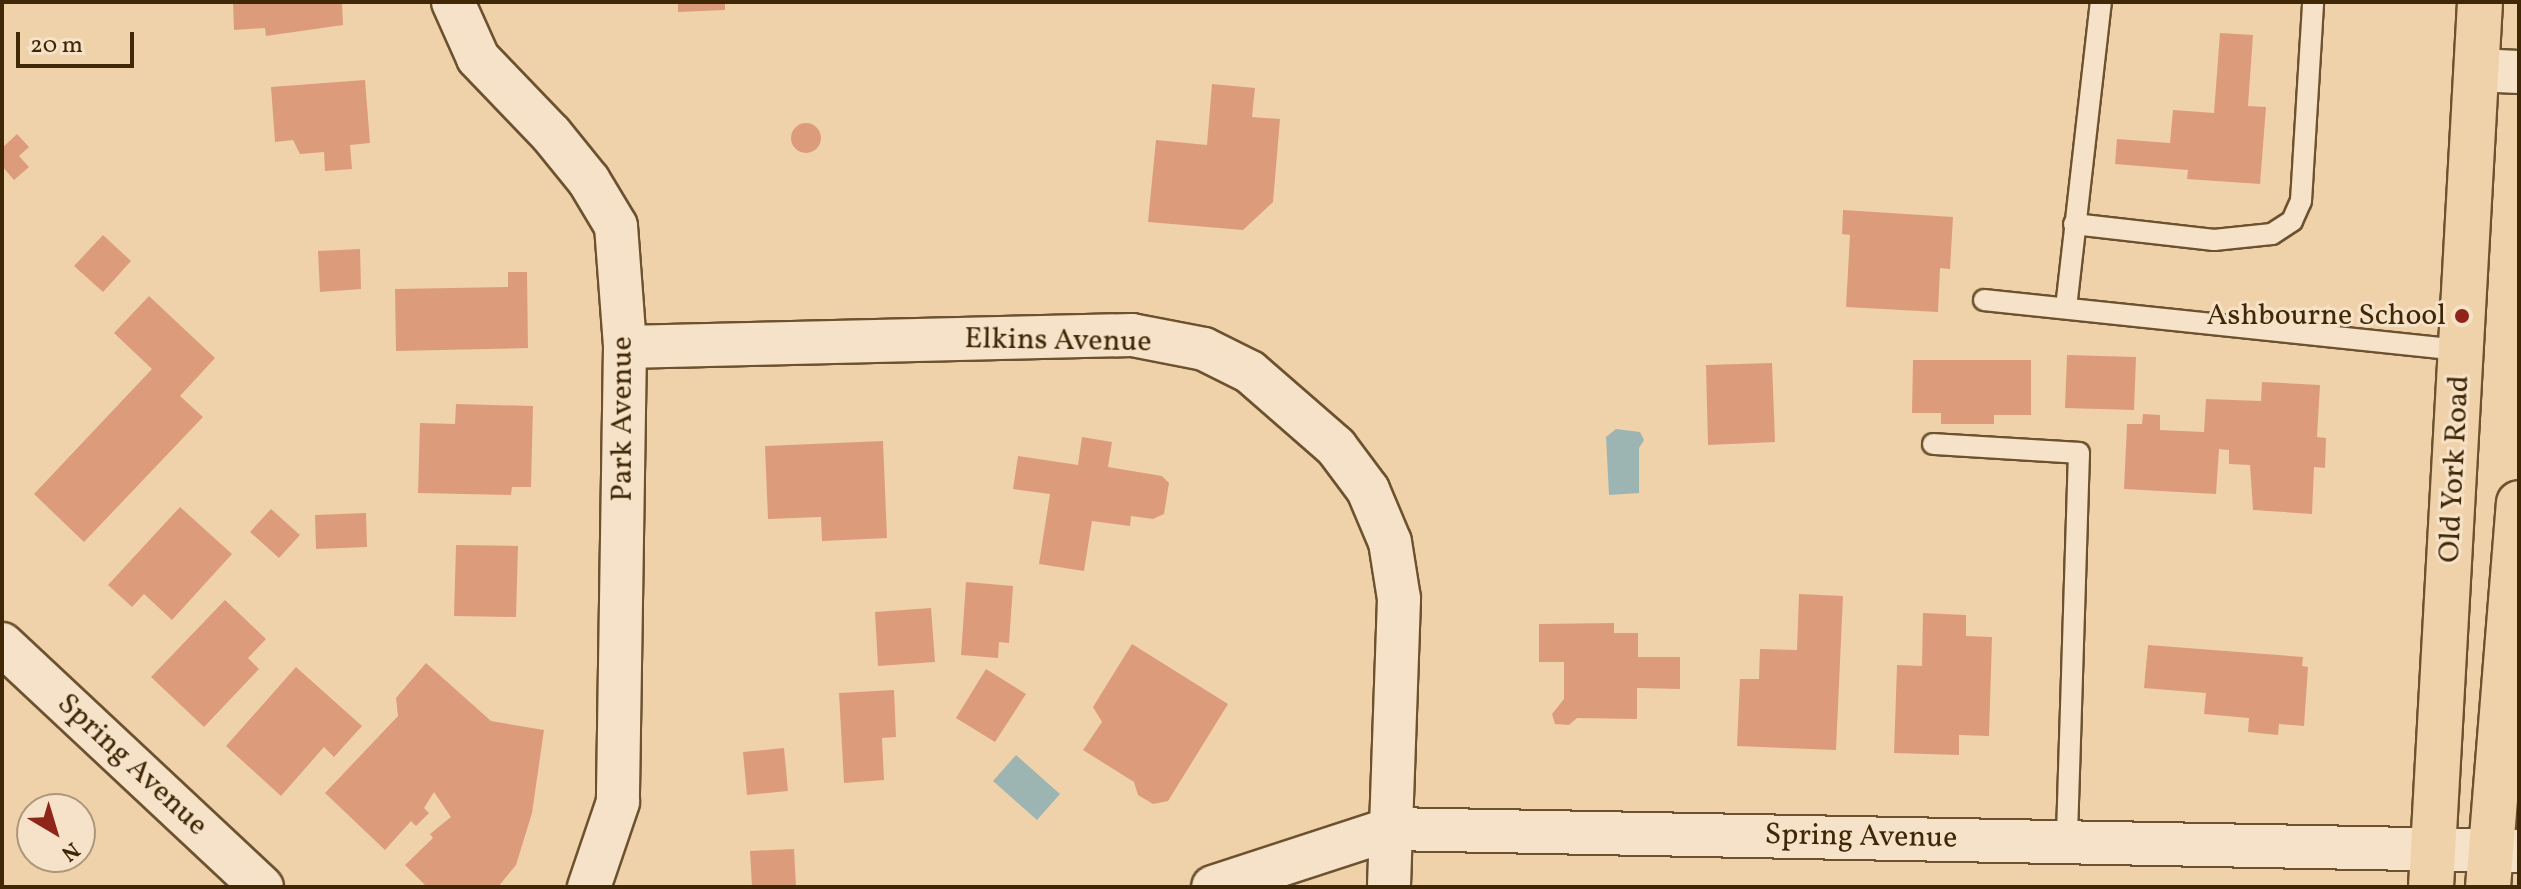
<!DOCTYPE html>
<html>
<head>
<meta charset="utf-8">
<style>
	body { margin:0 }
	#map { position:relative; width:2521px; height:889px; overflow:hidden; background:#f0d2aa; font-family:Vollkorn,serif }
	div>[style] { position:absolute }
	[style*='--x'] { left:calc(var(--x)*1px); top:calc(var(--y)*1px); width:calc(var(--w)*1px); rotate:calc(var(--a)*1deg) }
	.water>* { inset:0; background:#9db5b2 }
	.building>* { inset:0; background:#dc9c7b }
	.round { border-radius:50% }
	.roads { filter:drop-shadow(2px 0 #6c522f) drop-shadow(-2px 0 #6c522f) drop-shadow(0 2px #6c522f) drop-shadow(0 -2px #6c522f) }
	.service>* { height:20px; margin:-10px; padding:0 10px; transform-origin:10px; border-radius:10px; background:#f5e2c8 }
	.minor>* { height:42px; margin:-21px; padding:0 21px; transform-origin:21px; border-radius:21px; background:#f5e2c8 }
	.trunk>* { height:44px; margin:-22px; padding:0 22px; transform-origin:22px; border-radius:22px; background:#f0d2aa }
	.dots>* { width:22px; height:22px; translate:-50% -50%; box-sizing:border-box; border:4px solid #f5e2c8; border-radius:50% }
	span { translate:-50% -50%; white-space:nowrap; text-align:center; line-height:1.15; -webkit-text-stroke:6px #f5e2c8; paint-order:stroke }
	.poi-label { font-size:30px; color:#402706 }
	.right { translate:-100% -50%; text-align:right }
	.street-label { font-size:30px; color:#402706 }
	.frame { position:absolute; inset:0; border:4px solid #402706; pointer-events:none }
	.north { position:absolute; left:16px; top:793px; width:80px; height:80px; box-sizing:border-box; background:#f5e2c8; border:2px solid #ad977a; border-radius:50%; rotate:142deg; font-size:22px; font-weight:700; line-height:32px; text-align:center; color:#402706 }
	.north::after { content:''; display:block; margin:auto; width:28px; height:36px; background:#8f2418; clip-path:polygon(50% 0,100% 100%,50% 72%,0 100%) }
	.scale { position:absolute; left:16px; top:32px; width:118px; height:36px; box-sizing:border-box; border:4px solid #402706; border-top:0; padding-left:10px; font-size:24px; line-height:28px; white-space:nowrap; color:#402706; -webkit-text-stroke:6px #f5e2c8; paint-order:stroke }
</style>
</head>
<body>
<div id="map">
	<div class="water">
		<i style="clip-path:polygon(1616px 429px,1640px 432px,1644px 440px,1639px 448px,1639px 493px,1609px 495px,1606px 437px)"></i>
		<i style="clip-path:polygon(1016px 755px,1060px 794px,1037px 820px,993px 781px)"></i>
	</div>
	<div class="building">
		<i style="clip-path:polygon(233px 2px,342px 2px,343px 25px,266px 36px,265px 28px,234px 30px)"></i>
		<i style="clip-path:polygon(678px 2px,725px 2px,725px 10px,678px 12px)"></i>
		<i style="clip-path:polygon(2220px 33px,2253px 35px,2248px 106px,2266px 107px,2260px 184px,2187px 179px,2188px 170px,2115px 164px,2117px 139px,2170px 143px,2173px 110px,2214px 113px)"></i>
		<i style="clip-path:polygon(365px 80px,370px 143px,350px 145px,352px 169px,325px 171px,324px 152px,300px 154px,293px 140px,275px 142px,271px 87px)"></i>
		<i style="clip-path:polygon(1212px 84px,1255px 88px,1252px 117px,1280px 119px,1273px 202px,1243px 230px,1148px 222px,1156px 140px,1207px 145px)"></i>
		<i class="round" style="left:791px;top:123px;width:30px;height:30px"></i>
		<i style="clip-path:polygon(17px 134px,29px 147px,19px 156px,29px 167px,14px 180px,2px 166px,2px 148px)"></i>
		<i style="clip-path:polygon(1843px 210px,1953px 217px,1950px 269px,1940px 268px,1938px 312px,1846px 307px,1850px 235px,1842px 234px)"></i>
		<i style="clip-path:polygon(103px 235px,131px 261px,103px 292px,74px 266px)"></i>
		<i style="clip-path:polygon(360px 249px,361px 289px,320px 292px,318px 251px)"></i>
		<i style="clip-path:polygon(508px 272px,527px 272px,528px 348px,396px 351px,395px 289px,508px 287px)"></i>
		<i style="clip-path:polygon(149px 296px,215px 358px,180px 396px,203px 417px,84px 542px,34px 494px,152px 369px,114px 333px)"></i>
		<i style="clip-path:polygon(2067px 355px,2136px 357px,2134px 410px,2065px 408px)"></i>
		<i style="clip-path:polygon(1913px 360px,2031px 360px,2031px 415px,1994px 415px,1994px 424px,1941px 424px,1941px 413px,1912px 413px)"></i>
		<i style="clip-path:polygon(1772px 363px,1775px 442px,1708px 445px,1706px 365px)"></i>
		<i style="clip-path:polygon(2262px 382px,2320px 385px,2317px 437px,2326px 438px,2325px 468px,2314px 467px,2312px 514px,2253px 510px,2250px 465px,2229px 464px,2229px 450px,2219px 449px,2216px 494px,2124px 489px,2127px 424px,2142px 424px,2143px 414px,2160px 415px,2160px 430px,2204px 432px,2206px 399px,2261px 401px)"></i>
		<i style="clip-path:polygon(456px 404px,533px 406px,531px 487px,512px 487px,511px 495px,418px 493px,420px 423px,455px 424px)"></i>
		<i style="clip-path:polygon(1082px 437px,1112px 442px,1108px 467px,1162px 476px,1169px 483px,1164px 514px,1153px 519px,1131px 516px,1130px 526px,1092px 521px,1084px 571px,1039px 564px,1050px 494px,1013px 489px,1018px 456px,1078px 465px)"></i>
		<i style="clip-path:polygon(883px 441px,887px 538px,822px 541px,821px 517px,768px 519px,765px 446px)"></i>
		<i style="clip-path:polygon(180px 507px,232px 554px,172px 620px,144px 594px,132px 607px,108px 585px)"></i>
		<i style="clip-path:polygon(271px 509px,300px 535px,279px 558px,250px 532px)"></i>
		<i style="clip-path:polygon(366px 513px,367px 547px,316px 549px,315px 515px)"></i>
		<i style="clip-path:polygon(456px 545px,518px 546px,516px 617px,454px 616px)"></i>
		<i style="clip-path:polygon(966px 582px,1013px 586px,1009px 643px,999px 642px,998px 658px,961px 655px)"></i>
		<i style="clip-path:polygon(1799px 594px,1843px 596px,1836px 750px,1737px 746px,1740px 679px,1759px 679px,1760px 649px,1797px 650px)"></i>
		<i style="clip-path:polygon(225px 600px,266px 639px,248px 658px,259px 669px,204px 727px,151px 677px)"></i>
		<i style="clip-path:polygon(931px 608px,935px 662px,878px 666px,875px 612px)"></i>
		<i style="clip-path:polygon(1923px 613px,1966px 615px,1966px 636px,1992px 637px,1989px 736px,1959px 735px,1959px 755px,1894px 753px,1897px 665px,1922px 666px)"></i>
		<i style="clip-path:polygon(1614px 623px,1614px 633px,1638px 633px,1638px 657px,1680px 657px,1680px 689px,1637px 688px,1637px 719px,1577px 718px,1569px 725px,1555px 724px,1552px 714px,1564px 699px,1564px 662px,1539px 662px,1539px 624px)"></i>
		<i style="clip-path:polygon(1132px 644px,1228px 704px,1168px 801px,1153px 804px,1138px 795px,1134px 782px,1083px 750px,1102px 722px,1093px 707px)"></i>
		<i style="clip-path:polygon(2148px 645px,2303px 657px,2302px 666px,2308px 667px,2304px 726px,2279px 724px,2278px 735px,2248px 732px,2249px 718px,2204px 714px,2206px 693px,2144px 688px)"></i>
		<i style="clip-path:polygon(426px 663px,491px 721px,544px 730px,532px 813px,516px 865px,498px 887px,427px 887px,405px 865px,433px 838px,430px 834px,451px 817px,434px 792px,424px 808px,429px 813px,416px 826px,411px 821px,385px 850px,325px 793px,398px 716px,396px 698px)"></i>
		<i style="clip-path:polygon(296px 667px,362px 726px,334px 757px,324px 747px,281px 796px,226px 746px)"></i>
		<i style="clip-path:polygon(986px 669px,1026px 694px,995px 742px,956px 718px)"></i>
		<i style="clip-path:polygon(894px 690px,896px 737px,882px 738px,884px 780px,844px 783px,839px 693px)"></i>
		<i style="clip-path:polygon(784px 748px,788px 791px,747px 795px,743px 752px)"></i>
		<i style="clip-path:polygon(794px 849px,796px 887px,752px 887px,750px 851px)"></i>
	</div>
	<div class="roads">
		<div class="service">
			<i style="--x:2074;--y:224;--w:141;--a:6.5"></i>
			<i style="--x:2214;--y:240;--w:58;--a:-5.9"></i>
			<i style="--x:2272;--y:234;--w:24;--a:-33"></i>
			<i style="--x:2292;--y:221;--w:22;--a:-66"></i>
			<i style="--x:2301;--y:201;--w:199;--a:-86.5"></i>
			<i style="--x:1984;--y:300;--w:480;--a:6"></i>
			<i style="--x:2066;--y:308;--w:308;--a:-83.5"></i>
			<i style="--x:1933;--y:444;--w:146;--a:3.5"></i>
			<i style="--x:2079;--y:453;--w:387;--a:91.8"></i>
		</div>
		<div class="minor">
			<i style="--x:453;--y:2;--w:61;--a:65.9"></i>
			<i style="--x:478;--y:58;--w:105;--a:46.2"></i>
			<i style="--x:551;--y:134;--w:60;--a:51"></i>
			<i style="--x:589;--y:181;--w:52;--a:59"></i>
			<i style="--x:616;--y:226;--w:121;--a:85.7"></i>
			<i style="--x:625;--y:347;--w:455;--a:90.9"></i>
			<i style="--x:618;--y:802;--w:90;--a:108.8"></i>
			<i style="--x:2476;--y:70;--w:43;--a:2.7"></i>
			<i style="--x:625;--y:347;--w:507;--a:-1.36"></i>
			<i style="--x:1132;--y:335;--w:73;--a:11"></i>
			<i style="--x:1204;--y:349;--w:51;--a:26.6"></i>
			<i style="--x:1250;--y:372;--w:114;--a:41.1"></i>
			<i style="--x:1336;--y:447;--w:54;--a:53.3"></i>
			<i style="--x:1368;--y:490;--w:56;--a:67.1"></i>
			<i style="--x:1390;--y:542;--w:58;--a:81"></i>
			<i style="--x:1399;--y:599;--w:288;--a:92"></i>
			<i style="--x:2;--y:644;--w:356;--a:43.1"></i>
			<i style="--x:1213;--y:887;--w:186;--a:-18.1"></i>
			<i style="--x:1390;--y:829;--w:1129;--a:1.12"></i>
		</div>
		<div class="trunk">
			<i style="--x:2431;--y:887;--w:886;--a:-86.83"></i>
			<i style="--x:2488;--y:887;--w:385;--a:-85.4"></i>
		</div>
	</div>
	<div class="dots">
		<i style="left:2462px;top:316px;background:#8f2418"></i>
	</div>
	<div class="poi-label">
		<span class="right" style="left:2446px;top:316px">Ashbourne School</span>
	</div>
	<div class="street-label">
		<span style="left:1058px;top:341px;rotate:1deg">Elkins Avenue</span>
		<span style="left:623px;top:419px;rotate:-90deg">Park Avenue</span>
		<span style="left:2455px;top:469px;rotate:-87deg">Old York Road</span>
		<span style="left:132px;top:765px;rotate:43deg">Spring Avenue</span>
		<span style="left:1861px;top:837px;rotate:1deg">Spring Avenue</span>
	</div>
	<div class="frame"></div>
	<div class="north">N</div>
	<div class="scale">20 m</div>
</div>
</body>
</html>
